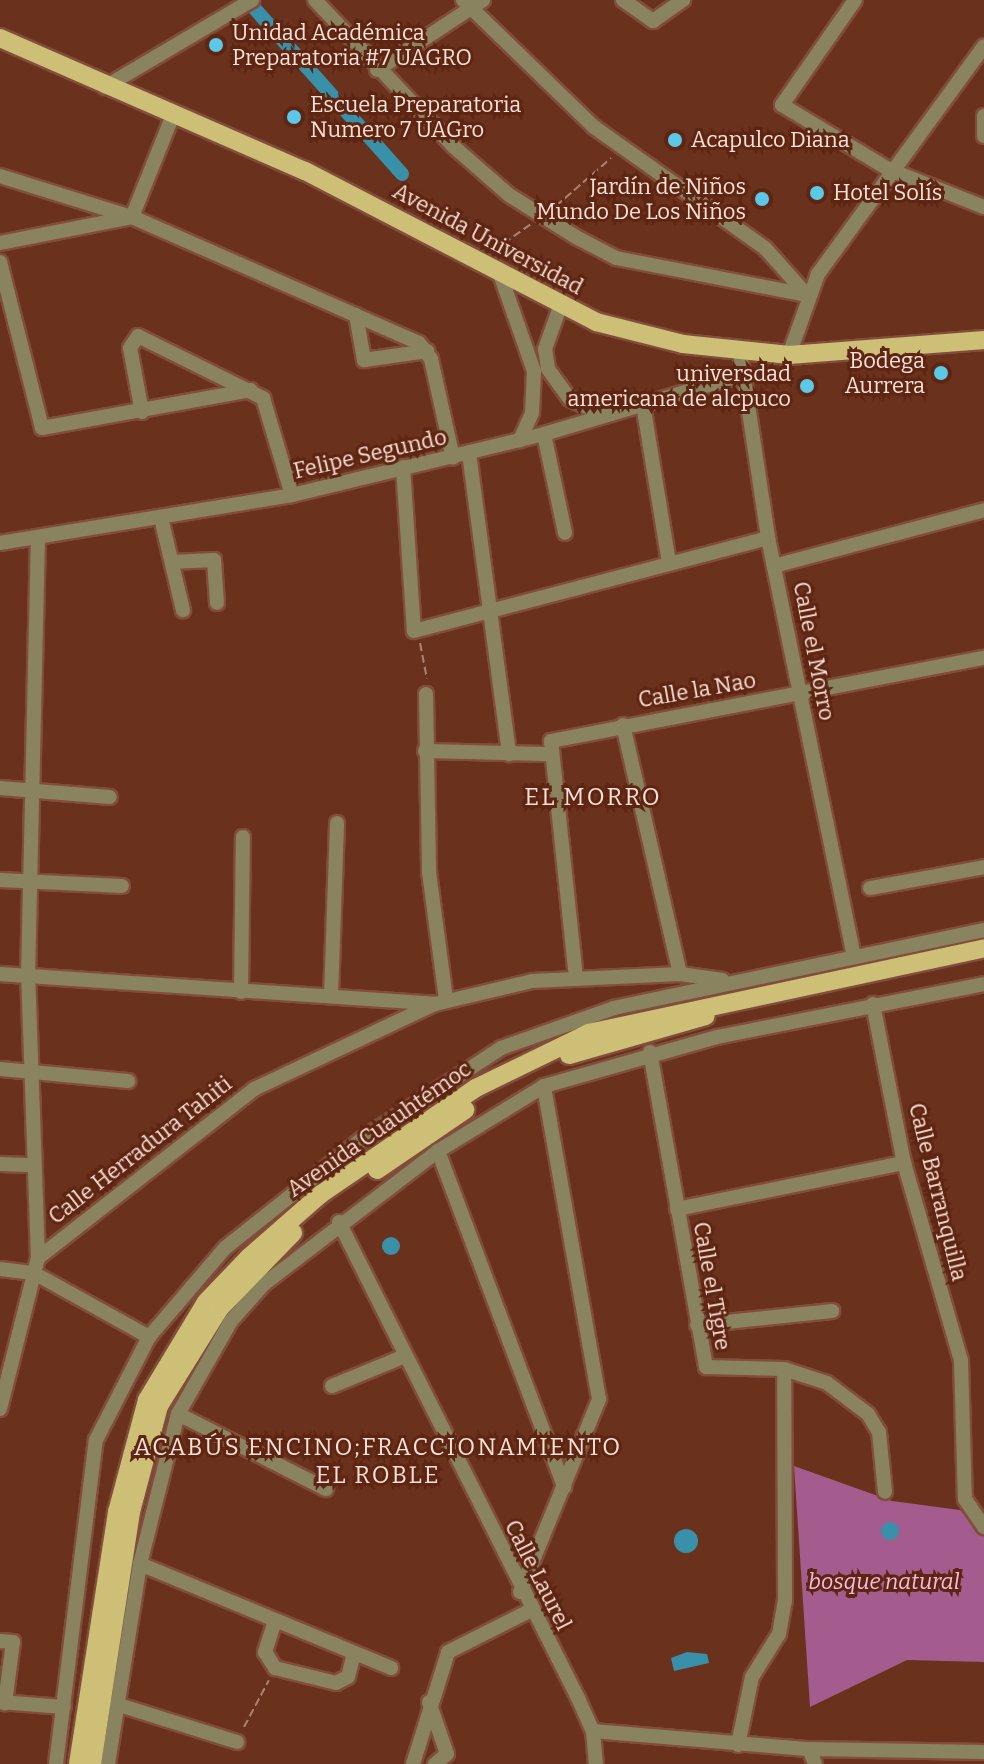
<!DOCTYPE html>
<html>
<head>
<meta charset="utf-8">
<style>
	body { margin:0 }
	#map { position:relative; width:984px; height:1764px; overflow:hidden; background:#6a311d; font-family:Bitter,serif }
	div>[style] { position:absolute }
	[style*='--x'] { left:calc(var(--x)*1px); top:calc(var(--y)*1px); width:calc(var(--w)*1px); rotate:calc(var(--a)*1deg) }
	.forest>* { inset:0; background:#a35c8d }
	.water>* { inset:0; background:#3990a9 }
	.round { border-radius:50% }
	.canal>* { height:14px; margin:-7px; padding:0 7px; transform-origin:7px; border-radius:7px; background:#3990a9 }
	.path>* { height:2px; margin-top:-1px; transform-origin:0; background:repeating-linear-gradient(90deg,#ad8171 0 8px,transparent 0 12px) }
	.roads { filter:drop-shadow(2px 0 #824d3b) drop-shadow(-2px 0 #824d3b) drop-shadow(0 2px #824d3b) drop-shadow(0 -2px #824d3b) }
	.minor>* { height:14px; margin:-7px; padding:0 7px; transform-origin:7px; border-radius:7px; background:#898360 }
	.major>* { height:18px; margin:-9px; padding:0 9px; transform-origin:9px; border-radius:9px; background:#cdc076 }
	.dots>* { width:22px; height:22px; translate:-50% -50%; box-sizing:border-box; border:4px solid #5e2612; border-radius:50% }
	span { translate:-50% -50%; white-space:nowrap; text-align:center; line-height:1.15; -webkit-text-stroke:6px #5e2612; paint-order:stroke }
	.poi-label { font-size:22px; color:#fde0d6 }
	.left { translate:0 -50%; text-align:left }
	.right { translate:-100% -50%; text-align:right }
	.street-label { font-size:22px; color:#fde0d6 }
	.park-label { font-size:22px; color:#f7bbe2; font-style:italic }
	.neighbourhood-label { font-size:24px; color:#fde0d6; letter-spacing:2px }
</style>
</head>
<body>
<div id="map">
	<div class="forest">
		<i style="clip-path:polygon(794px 1466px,892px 1501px,960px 1510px,984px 1536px,984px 1662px,907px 1660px,810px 1707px)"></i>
	</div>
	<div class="water">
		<i class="round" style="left:382px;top:1237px;width:18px;height:18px"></i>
		<i class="round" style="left:881px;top:1522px;width:18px;height:18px"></i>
		<i class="round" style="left:674px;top:1529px;width:24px;height:24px"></i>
		<i style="clip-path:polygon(687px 1652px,707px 1654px,709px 1663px,674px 1671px,671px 1658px)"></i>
	</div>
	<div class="canal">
		<i style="--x:247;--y:0;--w:233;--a:48.3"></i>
	</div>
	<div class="path">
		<i style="--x:556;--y:206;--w:73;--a:-41.1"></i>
		<i style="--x:494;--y:250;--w:45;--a:-35.1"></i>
		<i style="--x:420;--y:643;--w:36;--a:79"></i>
		<i style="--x:244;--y:1727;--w:53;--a:-62"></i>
	</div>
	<div class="roads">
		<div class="minor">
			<i style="--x:315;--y:0;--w:201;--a:46.6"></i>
			<i style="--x:453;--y:146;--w:74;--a:41.2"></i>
			<i style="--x:509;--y:195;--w:79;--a:32.1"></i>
			<i style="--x:576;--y:237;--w:45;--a:27.7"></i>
			<i style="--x:616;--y:258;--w:195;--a:11"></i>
			<i style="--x:463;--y:0;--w:182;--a:44.1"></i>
			<i style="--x:594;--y:127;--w:209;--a:35.3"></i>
			<i style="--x:765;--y:248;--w:62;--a:48.3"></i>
			<i style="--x:623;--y:0;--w:37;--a:35"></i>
			<i style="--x:653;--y:21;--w:37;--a:-35"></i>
			<i style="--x:855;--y:0;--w:128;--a:124.8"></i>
			<i style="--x:782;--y:105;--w:124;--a:31.1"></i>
			<i style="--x:888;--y:169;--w:103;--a:21.6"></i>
			<i style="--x:377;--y:70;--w:127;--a:-33.4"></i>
			<i style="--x:105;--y:87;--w:171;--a:-30.6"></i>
			<i style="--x:984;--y:116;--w:20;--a:90"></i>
			<i style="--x:0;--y:176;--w:138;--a:17.3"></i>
			<i style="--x:132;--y:217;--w:313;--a:23.7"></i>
			<i style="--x:419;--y:343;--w:20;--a:53"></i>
			<i style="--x:431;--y:359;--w:101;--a:77.5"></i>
			<i style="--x:0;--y:243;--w:135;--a:-11.1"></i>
			<i style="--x:132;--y:217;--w:110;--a:-68.1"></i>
			<i style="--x:0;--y:262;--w:171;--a:75.8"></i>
			<i style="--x:42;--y:428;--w:212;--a:-10.3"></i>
			<i style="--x:501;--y:277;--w:100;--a:70.7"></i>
			<i style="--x:534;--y:371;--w:42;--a:92.7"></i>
			<i style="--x:532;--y:413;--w:30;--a:114"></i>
			<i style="--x:560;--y:307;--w:45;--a:109.7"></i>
			<i style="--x:545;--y:349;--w:20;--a:81"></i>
			<i style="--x:548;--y:369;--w:37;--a:54"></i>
			<i style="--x:570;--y:399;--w:32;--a:26"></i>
			<i style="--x:356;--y:315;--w:46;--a:79.9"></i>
			<i style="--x:364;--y:360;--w:64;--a:-8.1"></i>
			<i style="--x:740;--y:352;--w:188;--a:81.4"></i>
			<i style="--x:768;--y:538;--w:427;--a:78.4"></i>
			<i style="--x:789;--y:355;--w:86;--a:-70.3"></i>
			<i style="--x:818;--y:274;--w:282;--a:-53.9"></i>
			<i style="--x:643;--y:404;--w:161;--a:80.7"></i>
			<i style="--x:142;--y:412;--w:65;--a:-100.6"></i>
			<i style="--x:130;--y:348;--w:14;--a:-56"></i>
			<i style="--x:138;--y:336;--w:140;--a:26.4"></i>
			<i style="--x:263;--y:398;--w:101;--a:73.4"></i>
			<i style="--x:544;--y:434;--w:101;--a:78"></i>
			<i style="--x:469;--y:453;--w:304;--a:82.4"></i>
			<i style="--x:403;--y:467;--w:164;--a:86.2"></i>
			<i style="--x:414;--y:631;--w:366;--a:-14.7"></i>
			<i style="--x:161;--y:518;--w:95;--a:76.6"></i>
			<i style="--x:0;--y:543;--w:296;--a:-9.3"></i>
			<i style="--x:292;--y:495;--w:259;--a:-13.6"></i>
			<i style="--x:544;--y:434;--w:207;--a:-16.6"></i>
			<i style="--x:172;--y:562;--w:42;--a:-2.7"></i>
			<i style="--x:214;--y:560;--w:43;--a:86"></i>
			<i style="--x:774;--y:566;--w:217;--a:-14.9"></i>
			<i style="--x:426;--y:694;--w:178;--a:89"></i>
			<i style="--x:429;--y:872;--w:129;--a:82.4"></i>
			<i style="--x:623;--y:725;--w:255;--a:77.1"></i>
			<i style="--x:425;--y:751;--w:122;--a:1.4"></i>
			<i style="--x:0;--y:788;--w:110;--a:4.7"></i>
			<i style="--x:0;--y:880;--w:122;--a:2.8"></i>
			<i style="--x:870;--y:888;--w:116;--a:-10.4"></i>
			<i style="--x:0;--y:974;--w:436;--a:3.9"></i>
			<i style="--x:576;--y:978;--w:238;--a:-96"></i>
			<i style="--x:551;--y:741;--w:441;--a:-10.9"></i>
			<i style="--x:241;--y:992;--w:155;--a:-89.3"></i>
			<i style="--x:331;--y:996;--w:173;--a:-88"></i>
			<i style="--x:873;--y:1004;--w:162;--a:79"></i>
			<i style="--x:904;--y:1163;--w:205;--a:73.9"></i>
			<i style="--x:961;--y:1360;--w:139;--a:88.4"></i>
			<i style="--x:965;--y:1499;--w:34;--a:56"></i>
			<i style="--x:650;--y:1052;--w:320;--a:79.9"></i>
			<i style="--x:706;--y:1367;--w:78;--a:1.5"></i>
			<i style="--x:784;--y:1369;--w:45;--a:18"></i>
			<i style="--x:827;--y:1383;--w:51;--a:37.1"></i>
			<i style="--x:868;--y:1414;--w:21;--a:59"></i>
			<i style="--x:879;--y:1432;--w:60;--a:84.3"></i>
			<i style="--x:0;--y:1069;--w:129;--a:5.4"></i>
			<i style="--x:438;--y:1151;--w:359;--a:69.4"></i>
			<i style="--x:0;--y:1164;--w:33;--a:2"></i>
			<i style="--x:677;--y:1209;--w:232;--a:-11.5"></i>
			<i style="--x:339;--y:1222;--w:533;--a:63.34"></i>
			<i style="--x:578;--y:1698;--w:36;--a:66"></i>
			<i style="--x:593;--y:1731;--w:33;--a:85"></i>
			<i style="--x:38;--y:1258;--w:274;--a:-38"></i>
			<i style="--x:254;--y:1089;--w:200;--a:-25.2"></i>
			<i style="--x:435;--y:1004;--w:100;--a:-13.3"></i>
			<i style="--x:532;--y:981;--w:148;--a:-2.7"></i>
			<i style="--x:680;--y:974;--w:43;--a:7.9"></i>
			<i style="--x:0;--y:1269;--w:34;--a:7"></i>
			<i style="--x:34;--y:1273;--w:132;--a:29.1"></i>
			<i style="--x:697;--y:1325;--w:136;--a:-5.9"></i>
			<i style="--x:332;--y:1386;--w:79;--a:-22.3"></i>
			<i style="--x:0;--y:1409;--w:156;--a:-75.9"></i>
			<i style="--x:38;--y:1258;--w:281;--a:-92"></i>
			<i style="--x:28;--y:977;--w:437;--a:-88.7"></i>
			<i style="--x:178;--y:1414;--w:166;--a:26.9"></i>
			<i style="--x:140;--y:1564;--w:272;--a:22.5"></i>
			<i style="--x:520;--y:1592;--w:209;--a:-67.7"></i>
			<i style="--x:599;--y:1399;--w:318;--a:-100"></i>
			<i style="--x:275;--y:1621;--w:33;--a:108"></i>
			<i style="--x:265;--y:1652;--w:19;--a:58"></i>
			<i style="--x:275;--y:1668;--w:63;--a:13.8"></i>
			<i style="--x:336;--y:1683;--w:13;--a:-27"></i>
			<i style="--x:348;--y:1677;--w:21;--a:-76"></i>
			<i style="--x:0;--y:1641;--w:13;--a:4"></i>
			<i style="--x:13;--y:1642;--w:62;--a:97.5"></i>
			<i style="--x:0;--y:1702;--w:64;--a:4.5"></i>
			<i style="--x:429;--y:1702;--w:55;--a:70.9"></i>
			<i style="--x:447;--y:1754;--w:16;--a:140"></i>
			<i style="--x:116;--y:1704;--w:127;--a:17.4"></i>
			<i style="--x:593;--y:1731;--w:217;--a:4.8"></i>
			<i style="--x:809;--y:1749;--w:175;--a:1"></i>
			<i style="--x:738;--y:1745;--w:69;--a:-78.4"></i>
			<i style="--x:752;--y:1677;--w:51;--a:-57.9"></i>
			<i style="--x:779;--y:1634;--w:34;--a:-80"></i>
			<i style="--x:785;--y:1601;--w:232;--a:-90.2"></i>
			<i style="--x:809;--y:1749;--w:16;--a:68"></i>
			<i style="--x:56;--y:1764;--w:326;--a:-83"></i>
			<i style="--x:96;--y:1440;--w:116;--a:-62.8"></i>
			<i style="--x:149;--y:1337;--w:117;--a:-49.5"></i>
			<i style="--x:225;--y:1248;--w:175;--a:-38.5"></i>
			<i style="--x:362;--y:1139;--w:166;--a:-33.2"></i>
			<i style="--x:501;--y:1048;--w:120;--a:-19.5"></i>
			<i style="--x:614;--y:1008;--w:378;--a:-11.9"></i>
			<i style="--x:108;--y:1764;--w:203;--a:-80.9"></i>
			<i style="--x:140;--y:1564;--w:155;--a:-75.8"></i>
			<i style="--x:178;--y:1414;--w:107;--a:-60.3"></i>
			<i style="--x:231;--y:1321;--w:50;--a:-48.3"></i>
			<i style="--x:264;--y:1284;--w:219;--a:-37.4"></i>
			<i style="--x:438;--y:1151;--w:124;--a:-31.5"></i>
			<i style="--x:544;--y:1086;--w:180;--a:-15.8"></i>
			<i style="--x:717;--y:1037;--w:272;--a:-11.2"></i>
			<i style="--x:413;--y:1764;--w:117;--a:-72.6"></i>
			<i style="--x:448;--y:1652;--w:91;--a:-26.8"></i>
		</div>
		<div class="major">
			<i style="--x:0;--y:38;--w:333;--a:23.6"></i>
			<i style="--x:305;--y:171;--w:328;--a:27.4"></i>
			<i style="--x:596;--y:322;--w:90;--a:14.2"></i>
			<i style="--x:683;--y:344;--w:107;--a:5.9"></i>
			<i style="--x:789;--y:355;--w:196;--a:-4.4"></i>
			<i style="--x:569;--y:1055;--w:142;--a:-15.9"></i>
			<i style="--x:377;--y:1170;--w:107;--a:-34.3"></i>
			<i style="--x:78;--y:1764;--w:255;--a:-81.2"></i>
			<i style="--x:117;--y:1512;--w:116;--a:-75"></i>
			<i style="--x:147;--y:1400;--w:114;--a:-59"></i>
			<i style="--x:206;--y:1302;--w:62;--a:-46.3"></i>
			<i style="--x:249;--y:1257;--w:96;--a:-41.2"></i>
			<i style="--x:321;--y:1194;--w:188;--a:-34.4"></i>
			<i style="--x:476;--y:1088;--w:126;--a:-26"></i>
			<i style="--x:589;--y:1033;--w:404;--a:-12.1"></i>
			<i style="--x:92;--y:1764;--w:255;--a:-81.2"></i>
			<i style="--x:131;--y:1512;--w:110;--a:-75.2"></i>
			<i style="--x:159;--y:1406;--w:115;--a:-58.1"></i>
			<i style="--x:220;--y:1308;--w:105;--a:-45.8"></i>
		</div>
	</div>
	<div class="dots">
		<i style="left:216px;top:45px;background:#5bc8e7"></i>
		<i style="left:294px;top:117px;background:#5bc8e7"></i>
		<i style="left:675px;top:140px;background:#5bc8e7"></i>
		<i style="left:817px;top:193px;background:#5bc8e7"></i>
		<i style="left:762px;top:199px;background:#5bc8e7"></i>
		<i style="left:941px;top:373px;background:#5bc8e7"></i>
		<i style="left:807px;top:386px;background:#5bc8e7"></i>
	</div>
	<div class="poi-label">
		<span class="left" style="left:232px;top:45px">Unidad Académica<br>Preparatoria #7 UAGRO</span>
		<span class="left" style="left:310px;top:117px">Escuela Preparatoria<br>Numero 7 UAGro</span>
		<span class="left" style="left:691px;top:140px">Acapulco Diana</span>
		<span class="right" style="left:746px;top:199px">Jardín de Niños<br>Mundo De Los Niños</span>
		<span class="left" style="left:833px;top:193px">Hotel Solís</span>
		<span class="right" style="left:925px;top:373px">Bodega<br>Aurrera</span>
		<span class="right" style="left:791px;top:386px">universdad<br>americana de alcpuco</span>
	</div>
	<div class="street-label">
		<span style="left:488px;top:239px;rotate:28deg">Avenida Universidad</span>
		<span style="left:370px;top:454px;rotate:-13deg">Felipe Segundo</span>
		<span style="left:814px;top:651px;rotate:79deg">Calle el Morro</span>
		<span style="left:697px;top:690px;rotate:-10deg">Calle la Nao</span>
		<span style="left:379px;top:1129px;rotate:-35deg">Avenida Cuauhtémoc</span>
		<span style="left:140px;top:1150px;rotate:-38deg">Calle Herradura Tahiti</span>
		<span style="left:938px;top:1192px;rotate:76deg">Calle Barranquilla</span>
		<span style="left:712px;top:1286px;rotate:80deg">Calle el Tigre</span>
		<span style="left:538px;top:1575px;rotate:63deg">Calle Laurel</span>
	</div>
	<div class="park-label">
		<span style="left:884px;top:1582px">bosque natural</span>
	</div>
	<div class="neighbourhood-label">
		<span style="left:593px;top:798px">EL MORRO</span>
		<span style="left:378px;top:1462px">ACABÚS ENCINO;FRACCIONAMIENTO<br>EL ROBLE</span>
	</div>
</div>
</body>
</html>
